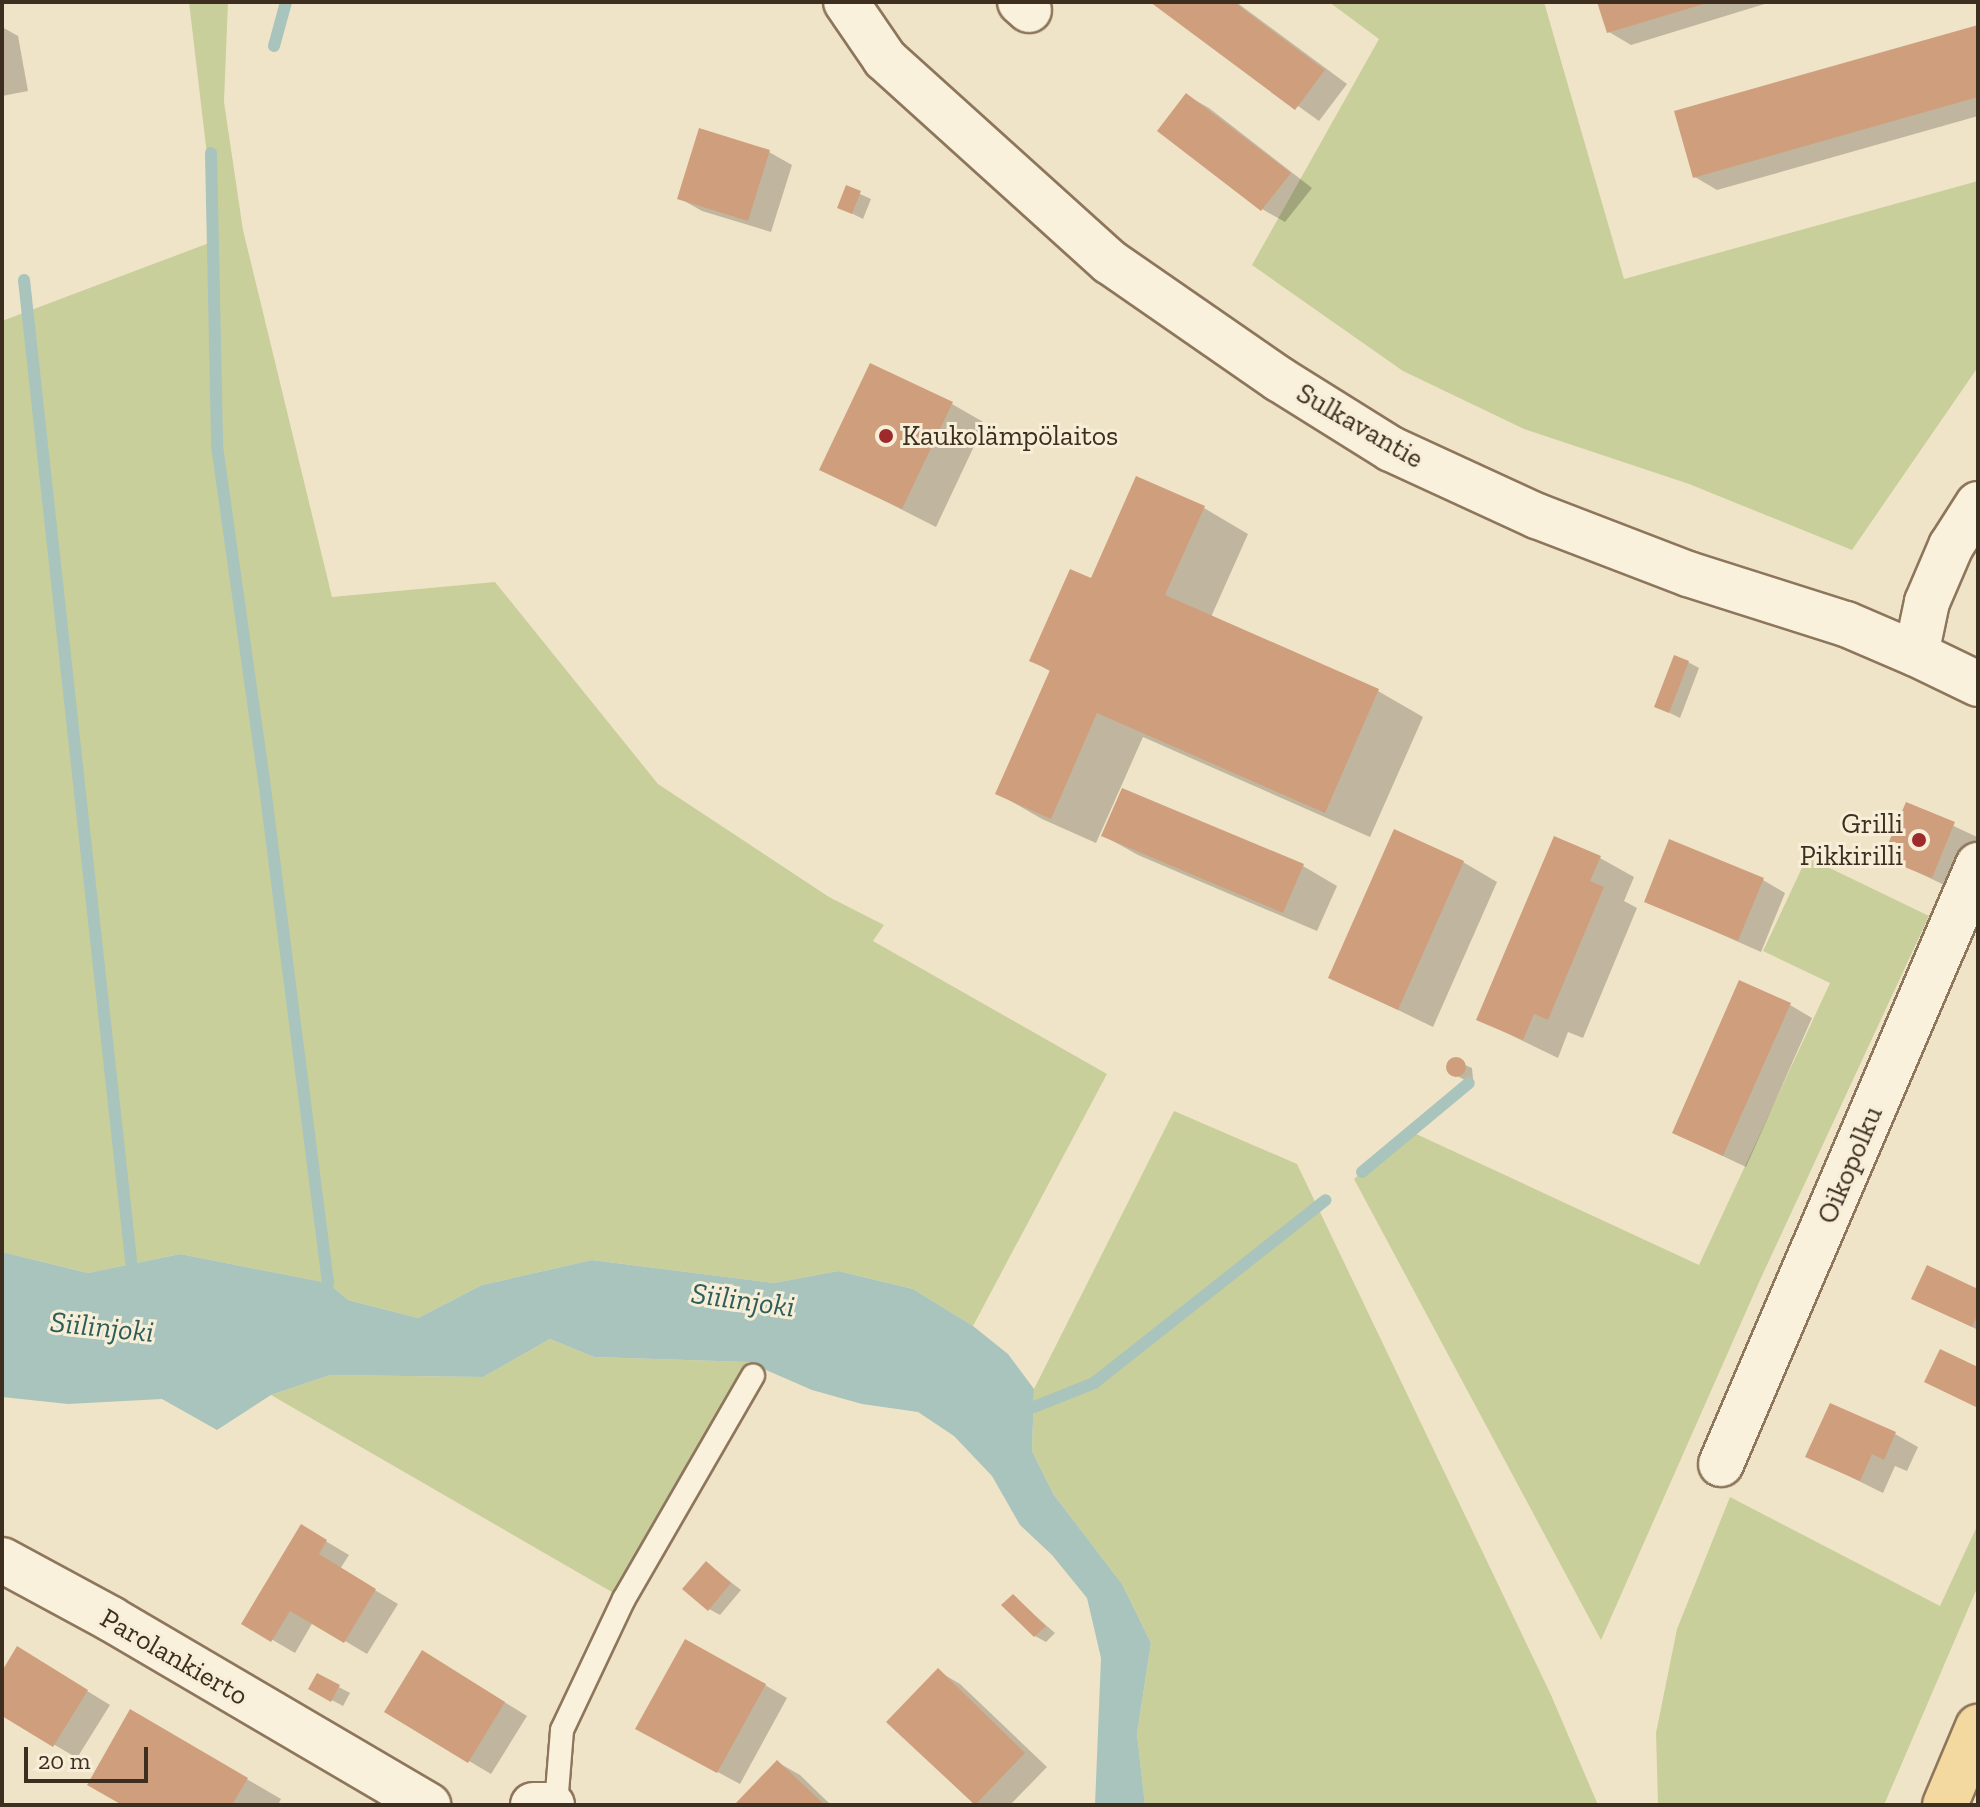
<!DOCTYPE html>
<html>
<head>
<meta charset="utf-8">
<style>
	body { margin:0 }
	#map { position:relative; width:1980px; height:1807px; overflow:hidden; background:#f0e4c8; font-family:"Zilla Slab",serif }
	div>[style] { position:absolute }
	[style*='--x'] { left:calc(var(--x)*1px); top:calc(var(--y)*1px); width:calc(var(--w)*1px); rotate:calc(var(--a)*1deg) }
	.green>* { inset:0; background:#c9cf9b }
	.water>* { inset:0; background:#a9c4bc }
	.shadow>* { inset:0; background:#0003 }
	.stream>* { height:12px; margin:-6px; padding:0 6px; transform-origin:6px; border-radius:6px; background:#a9c4bc }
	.building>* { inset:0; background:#cf9f7d }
	.round { border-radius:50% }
	.roads { filter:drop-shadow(2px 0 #8d765c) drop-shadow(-2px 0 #8d765c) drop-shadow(0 2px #8d765c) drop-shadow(0 -2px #8d765c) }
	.service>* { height:22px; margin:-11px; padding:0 11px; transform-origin:11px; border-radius:11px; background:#faf1dc }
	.minor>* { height:44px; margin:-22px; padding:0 22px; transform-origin:22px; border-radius:22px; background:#faf1dc }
	.tertiary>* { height:44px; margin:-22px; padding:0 22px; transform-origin:22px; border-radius:22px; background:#faf1dc }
	.primary>* { height:44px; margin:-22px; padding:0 22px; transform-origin:22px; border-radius:22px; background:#f3d9a0 }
	.dots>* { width:22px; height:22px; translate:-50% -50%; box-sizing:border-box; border:4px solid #f7eed8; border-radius:50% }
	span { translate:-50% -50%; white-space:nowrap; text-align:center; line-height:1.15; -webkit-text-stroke:6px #f7eed8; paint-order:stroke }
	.street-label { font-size:28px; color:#3d2e20 }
	.poi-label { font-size:28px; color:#3d2e20 }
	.left { translate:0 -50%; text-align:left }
	.right { translate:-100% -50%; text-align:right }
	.water-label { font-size:30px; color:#2f5d5a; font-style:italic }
	.frame { position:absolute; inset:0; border:4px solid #3d2e20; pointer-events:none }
	.scale { position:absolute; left:24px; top:1747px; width:124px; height:36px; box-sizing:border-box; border:4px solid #3d2e20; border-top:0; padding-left:10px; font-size:24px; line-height:28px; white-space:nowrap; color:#3d2e20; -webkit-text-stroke:6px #f7eed8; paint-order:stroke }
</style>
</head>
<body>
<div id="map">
	<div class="green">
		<i style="clip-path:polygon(189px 2px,228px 2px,224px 102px,243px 230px,332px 597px,495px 582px,658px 784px,829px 897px,884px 925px,873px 941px,1107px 1074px,973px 1326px,913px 1289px,838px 1271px,774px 1283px,592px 1260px,482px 1285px,418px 1318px,348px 1300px,328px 1283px,180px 1254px,88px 1273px,2px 1252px,2px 321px,217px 240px)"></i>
		<i style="clip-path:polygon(1329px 2px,1544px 2px,1624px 279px,1978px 181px,1978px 367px,1852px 550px,1689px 484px,1524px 429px,1403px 371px,1252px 265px,1379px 39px)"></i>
		<i style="clip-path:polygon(1807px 857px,1929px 916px,1760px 1280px,1601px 1640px,1354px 1179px,1414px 1133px,1699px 1265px,1830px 983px,1763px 951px)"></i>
		<i style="clip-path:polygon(1174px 1111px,1297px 1164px,1551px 1695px,1598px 1805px,1145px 1805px,1137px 1734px,1151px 1643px,1122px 1584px,1054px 1495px,1032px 1451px,1034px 1389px)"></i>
		<i style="clip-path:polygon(550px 1339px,594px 1357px,748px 1362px,624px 1599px,271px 1395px,330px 1375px,483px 1377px)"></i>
		<i style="clip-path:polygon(1730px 1497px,1940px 1606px,1978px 1524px,1978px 1586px,1884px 1805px,1658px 1805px,1656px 1733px,1677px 1629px)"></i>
	</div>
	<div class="water">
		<i style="clip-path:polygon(2px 1252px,88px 1273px,180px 1254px,328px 1283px,348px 1300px,418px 1318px,482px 1285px,592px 1260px,774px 1283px,838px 1271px,913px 1289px,973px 1326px,1008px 1354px,1034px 1389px,1032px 1451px,1054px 1495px,1122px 1584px,1151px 1643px,1137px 1734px,1145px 1805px,1095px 1805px,1101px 1658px,1087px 1598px,1052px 1555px,1020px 1525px,992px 1476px,954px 1436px,918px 1412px,862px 1404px,812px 1390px,748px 1362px,594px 1357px,550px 1339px,483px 1377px,330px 1375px,271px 1395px,217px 1430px,162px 1399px,68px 1404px,2px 1397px)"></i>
	</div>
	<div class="shadow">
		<i style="clip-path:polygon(1153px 2px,1236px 2px,1347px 84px,1319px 121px)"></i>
		<i style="clip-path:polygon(1599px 2px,1771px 2px,1631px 45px,1609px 32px)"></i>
		<i style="clip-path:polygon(2px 27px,18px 36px,28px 91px,2px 96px)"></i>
		<i style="clip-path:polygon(1978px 27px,1978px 116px,1717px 190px,1695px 177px)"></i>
		<i style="clip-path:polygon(1186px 95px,1209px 108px,1312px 188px,1285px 222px,1262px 209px)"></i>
		<i style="clip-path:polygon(769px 152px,792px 165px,771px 232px,702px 211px,679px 198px)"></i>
		<i style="clip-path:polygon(847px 188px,871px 199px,863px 219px,839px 207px)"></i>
		<i style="clip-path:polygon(952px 404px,985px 423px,936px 527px,822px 469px)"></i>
		<i style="clip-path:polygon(1204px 508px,1248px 534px,1211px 617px,1378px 691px,1423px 717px,1370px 837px,1143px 737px,1096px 843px,1042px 819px,997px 793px,1051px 672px,1031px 660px,1092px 580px)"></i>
		<i style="clip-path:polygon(1688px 662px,1699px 668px,1680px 718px,1656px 706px)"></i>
		<i style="clip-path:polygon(1907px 804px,1977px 837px,1955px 890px,1885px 857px)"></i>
		<i style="clip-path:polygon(1104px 836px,1303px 866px,1337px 886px,1317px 931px,1138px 855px)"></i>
		<i style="clip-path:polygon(1600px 858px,1634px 877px,1624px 901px,1637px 908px,1583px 1038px,1568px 1032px,1558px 1058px,1478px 1019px)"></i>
		<i style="clip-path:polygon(1463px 862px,1497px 882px,1433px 1027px,1330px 977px)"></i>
		<i style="clip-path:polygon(1763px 880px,1785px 893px,1761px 952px,1646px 901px)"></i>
		<i style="clip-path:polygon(1790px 1005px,1812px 1018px,1746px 1167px,1674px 1133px)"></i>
		<i style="clip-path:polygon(1453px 1060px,1472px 1068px,1473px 1079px,1469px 1082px,1449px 1072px)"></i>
		<i style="clip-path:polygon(1978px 1292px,1978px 1330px,1914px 1298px)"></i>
		<i style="clip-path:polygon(1895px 1434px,1918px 1447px,1907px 1471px,1895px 1466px,1883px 1493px,1808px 1456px)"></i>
		<i style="clip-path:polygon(302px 1527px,349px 1555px,340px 1569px,398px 1604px,367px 1654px,313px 1622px,295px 1653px,244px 1623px)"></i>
		<i style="clip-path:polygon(706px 1563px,741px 1590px,720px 1615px,709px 1609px)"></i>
		<i style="clip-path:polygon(1013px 1597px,1055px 1633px,1046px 1642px,1035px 1636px)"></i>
		<i style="clip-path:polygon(40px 1662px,110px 1705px,77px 1758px,2px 1714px,2px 1675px)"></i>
		<i style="clip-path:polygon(446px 1666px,527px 1716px,491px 1774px,469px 1761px)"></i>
		<i style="clip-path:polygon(938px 1671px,960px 1684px,1047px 1767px,1010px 1805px,975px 1805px,889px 1722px)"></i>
		<i style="clip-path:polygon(318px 1676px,350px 1693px,343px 1706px,311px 1689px)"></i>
		<i style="clip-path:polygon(765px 1685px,787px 1698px,740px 1784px,660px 1741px)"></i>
		<i style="clip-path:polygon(131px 1712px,281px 1799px,278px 1805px,126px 1805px)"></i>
		<i style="clip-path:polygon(777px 1762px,800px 1775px,831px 1805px,737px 1805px)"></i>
	</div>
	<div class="stream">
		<i style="--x:274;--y:46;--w:46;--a:-74.7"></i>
		<i style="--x:211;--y:153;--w:293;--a:88.8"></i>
		<i style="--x:217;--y:446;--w:337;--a:82"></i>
		<i style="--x:264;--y:780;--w:507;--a:82.75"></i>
		<i style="--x:328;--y:1283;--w:15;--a:101"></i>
		<i style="--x:24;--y:280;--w:1005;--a:83.77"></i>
		<i style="--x:1362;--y:1172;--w:139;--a:-39.8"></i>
		<i style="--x:1034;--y:1407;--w:65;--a:-21.8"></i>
		<i style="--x:1094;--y:1383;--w:295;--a:-38.3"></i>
	</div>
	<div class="building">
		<i style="clip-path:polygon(1150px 2px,1234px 2px,1325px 70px,1295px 110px)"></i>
		<i style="clip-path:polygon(1597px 2px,1706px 2px,1707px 3px,1607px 33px)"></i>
		<i style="clip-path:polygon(1978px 25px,1978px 97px,1693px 178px,1674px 111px)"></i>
		<i style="clip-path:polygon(1186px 93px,1291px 173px,1261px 211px,1157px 131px)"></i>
		<i style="clip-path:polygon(699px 128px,770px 150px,748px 221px,677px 199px)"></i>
		<i style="clip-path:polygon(846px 185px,861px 191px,852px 214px,837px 208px)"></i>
		<i style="clip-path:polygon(870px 363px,953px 402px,902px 509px,819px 470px)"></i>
		<i style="clip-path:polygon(1136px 476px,1205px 506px,1165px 595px,1379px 689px,1325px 813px,1097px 713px,1051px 819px,995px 794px,1050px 670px,1029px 661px,1070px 569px,1091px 578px)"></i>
		<i style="clip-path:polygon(1674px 655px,1689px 661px,1669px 713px,1654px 707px)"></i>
		<i style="clip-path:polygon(1122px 788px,1304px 864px,1283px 913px,1101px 836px)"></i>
		<i style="clip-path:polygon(1906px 802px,1955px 822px,1932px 878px,1882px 858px)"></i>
		<i style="clip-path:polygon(1394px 829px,1464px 861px,1398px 1010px,1328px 978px)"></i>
		<i style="clip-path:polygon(1554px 836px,1601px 856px,1590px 881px,1604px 887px,1548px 1020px,1534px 1014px,1523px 1040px,1476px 1020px)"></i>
		<i style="clip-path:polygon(1669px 839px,1764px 878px,1738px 941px,1644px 902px)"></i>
		<i style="clip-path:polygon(1739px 980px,1791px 1003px,1723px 1156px,1672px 1133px)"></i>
		<i class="round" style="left:1446px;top:1057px;width:20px;height:20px"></i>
		<i style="clip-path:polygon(1927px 1265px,1978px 1289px,1978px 1313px,1972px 1327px,1911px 1299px)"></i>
		<i style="clip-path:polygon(1940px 1349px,1978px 1367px,1978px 1408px,1924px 1382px)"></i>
		<i style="clip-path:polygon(1830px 1403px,1896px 1432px,1884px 1460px,1872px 1454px,1860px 1481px,1805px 1457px)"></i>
		<i style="clip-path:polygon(301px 1524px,327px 1540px,319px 1554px,376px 1589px,344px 1643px,290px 1611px,271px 1642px,241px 1624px)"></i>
		<i style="clip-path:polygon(706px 1561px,731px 1583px,708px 1611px,682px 1589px)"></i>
		<i style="clip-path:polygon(1013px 1594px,1046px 1626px,1034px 1637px,1001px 1605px)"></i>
		<i style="clip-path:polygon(685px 1639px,766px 1684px,717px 1773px,635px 1729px)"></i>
		<i style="clip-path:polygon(17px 1646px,88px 1690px,53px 1747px,2px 1716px,2px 1671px)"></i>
		<i style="clip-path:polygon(422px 1650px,505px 1702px,468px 1763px,384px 1712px)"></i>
		<i style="clip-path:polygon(938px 1668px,1025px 1753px,975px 1805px,886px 1722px)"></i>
		<i style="clip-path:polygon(317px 1673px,340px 1685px,331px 1702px,308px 1689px)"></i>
		<i style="clip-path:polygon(130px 1709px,248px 1778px,232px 1805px,122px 1805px,87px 1785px)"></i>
		<i style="clip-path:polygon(777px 1760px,825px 1805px,734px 1805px)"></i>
	</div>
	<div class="roads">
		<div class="service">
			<i style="--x:556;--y:1805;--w:75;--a:-85.4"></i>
			<i style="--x:562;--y:1730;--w:145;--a:-64.7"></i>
			<i style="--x:624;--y:1599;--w:258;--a:-60"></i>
		</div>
		<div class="minor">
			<i style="--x:846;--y:2;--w:69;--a:55.6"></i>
			<i style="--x:885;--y:59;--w:303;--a:42.1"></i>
			<i style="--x:1110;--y:262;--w:206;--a:34.7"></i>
			<i style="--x:1279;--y:379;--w:132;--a:32"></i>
			<i style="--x:1391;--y:449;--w:161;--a:24.7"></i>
			<i style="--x:1537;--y:516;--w:162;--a:21"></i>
			<i style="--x:1688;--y:574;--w:166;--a:17.6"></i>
			<i style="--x:1846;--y:624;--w:76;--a:23.2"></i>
			<i style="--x:1020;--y:2;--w:12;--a:42"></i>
			<i style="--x:1721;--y:1464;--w:652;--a:-66.78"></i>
			<i style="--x:2;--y:1560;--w:124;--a:28.4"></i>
			<i style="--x:111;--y:1619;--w:368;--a:30.4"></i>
			<i style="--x:533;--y:1805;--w:19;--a:0"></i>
		</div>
		<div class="tertiary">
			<i style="--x:1978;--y:504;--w:50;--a:122.7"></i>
			<i style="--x:1951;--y:546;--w:61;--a:113.2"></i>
			<i style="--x:1927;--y:602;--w:53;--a:101.9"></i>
			<i style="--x:1916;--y:654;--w:69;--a:25.8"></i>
		</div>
		<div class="primary">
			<i style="--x:1945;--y:1805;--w:85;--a:-67.1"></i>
		</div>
	</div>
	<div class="dots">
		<i style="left:886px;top:436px;background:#9e2a2b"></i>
		<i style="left:1919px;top:840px;background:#9e2a2b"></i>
	</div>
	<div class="street-label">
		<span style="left:1360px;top:426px;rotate:30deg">Sulkavantie</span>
		<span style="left:1850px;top:1165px;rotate:-67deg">Oikopolku</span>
		<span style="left:174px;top:1657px;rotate:30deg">Parolankierto</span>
	</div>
	<div class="poi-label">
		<span class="left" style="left:902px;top:436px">Kaukolämpölaitos</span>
		<span class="right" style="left:1903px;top:840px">Grilli<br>Pikkirilli</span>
	</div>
	<div class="water-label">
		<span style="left:743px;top:1300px;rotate:8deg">Siilinjoki</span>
		<span style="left:102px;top:1327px;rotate:6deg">Siilinjoki</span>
	</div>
	<div class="frame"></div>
	<div class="scale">20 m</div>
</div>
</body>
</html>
